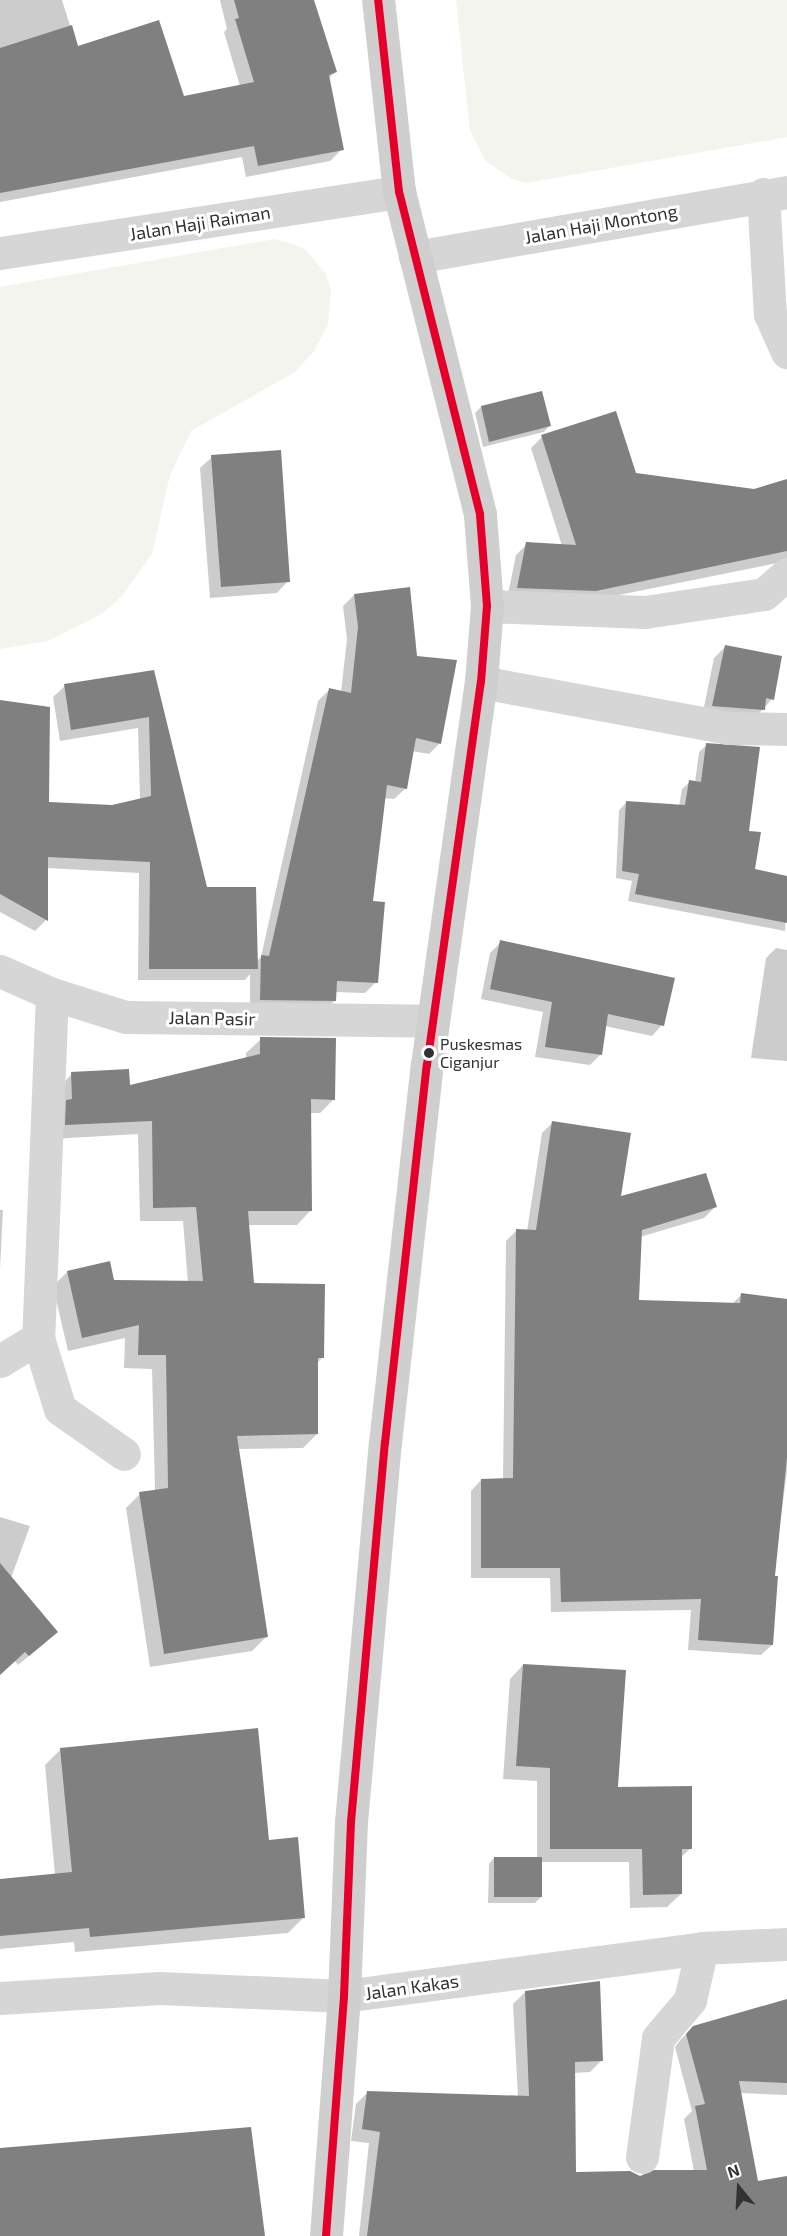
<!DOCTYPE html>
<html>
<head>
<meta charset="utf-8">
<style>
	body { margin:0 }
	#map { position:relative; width:787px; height:2236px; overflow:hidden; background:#fff; font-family:"Exo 2",sans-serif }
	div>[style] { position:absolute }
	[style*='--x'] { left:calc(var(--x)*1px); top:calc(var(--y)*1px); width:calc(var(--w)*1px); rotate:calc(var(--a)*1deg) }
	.green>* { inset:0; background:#f2f4ed }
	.shadow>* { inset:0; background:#0003 }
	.building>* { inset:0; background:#808080 }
	.minor>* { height:33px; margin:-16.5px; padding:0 16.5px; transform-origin:16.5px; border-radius:16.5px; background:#d6d6d6 }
	.tertiary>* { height:33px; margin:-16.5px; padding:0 16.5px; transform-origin:16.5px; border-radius:16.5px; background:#d6d6d6 }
	.secondary>* { height:33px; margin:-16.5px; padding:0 16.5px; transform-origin:16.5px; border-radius:16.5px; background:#cfcfcf }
	.bus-1>* { height:8px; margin:-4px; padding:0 4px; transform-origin:4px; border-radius:4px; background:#e4002b }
	.dots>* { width:16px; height:16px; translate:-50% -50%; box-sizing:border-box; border:3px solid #fff; border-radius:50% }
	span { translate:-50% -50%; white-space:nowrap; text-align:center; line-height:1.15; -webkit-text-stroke:6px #fff; paint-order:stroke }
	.bus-label { font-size:16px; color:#323232 }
	.left { translate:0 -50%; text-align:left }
	.street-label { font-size:18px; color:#323232 }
	.north { position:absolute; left:709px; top:2158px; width:60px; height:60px; -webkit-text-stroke:4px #fff; paint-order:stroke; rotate:342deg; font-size:16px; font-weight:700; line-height:24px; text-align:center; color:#323232 }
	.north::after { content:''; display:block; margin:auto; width:21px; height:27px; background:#323232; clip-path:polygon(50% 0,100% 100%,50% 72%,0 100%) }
</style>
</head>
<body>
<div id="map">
	<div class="green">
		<i style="clip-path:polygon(456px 0,787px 0,787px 137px,526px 183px,512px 179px,486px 161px,470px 131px)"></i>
		<i style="clip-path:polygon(275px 239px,304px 248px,326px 274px,331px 289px,328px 324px,314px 351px,295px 372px,191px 431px,170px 475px,152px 554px,122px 596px,103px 613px,48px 641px,0 649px,0 287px)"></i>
	</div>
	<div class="shadow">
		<i style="clip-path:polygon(0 0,62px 0,77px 48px,183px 98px,240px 86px,224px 32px,227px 29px,220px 0,313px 0,335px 72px,328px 79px,342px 149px,330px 161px,246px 177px,242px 157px,0 202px)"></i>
		<i style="clip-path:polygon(481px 407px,549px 426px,544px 432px,483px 447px,475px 413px)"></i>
		<i style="clip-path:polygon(542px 437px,635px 474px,787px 500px,787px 561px,584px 602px,507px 599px,516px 555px,527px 544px,562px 546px,531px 448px)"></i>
		<i style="clip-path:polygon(212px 457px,288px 581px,277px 593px,210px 598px,200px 468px)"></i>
		<i style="clip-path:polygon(354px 595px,416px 657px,455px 661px,440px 743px,429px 754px,412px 751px,406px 788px,394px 799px,384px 798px,372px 902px,376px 982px,365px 993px,335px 992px,335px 1000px,324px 1012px,250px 1011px,250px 974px,245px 980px,138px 980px,139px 873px,47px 868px,46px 920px,35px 931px,0 912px,0 702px,48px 803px,112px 807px,140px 800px,138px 728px,60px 741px,53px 697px,65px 686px,153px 671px,206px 888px,256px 962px,261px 957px,318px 701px,329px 690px,341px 692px,347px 639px,343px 606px)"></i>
		<i style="clip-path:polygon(726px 646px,772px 699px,752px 721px,702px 717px,714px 658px)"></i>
		<i style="clip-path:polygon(707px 745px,747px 832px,754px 871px,787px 877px,785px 931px,628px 901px,632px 881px,616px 878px,619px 810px,627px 802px,679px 806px,682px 789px,690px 782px,695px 783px,699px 752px)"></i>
		<i style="clip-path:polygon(501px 942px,662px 1025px,652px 1036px,605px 1026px,600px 1055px,590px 1065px,535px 1057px,543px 1012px,481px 999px,490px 953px)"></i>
		<i style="clip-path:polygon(776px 948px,787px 950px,787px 1061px,751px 1058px,766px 958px)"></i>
		<i style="clip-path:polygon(261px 1039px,334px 1099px,320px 1113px,310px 1113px,311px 1210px,297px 1225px,247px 1225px,252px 1284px,322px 1358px,316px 1364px,317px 1434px,303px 1448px,237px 1449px,266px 1637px,252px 1651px,150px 1667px,126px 1508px,140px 1494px,155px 1491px,152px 1369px,124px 1368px,125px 1338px,68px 1351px,53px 1286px,67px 1272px,113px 1281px,188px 1283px,183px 1221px,140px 1221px,138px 1134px,52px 1139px,58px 1088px,72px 1074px,128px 1087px,246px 1059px,246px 1053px)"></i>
		<i style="clip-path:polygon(553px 1122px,619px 1199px,715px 1207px,704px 1218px,640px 1237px,638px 1302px,732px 1304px,742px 1294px,787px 1300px,787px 1471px,773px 1577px,772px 1645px,761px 1655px,688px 1650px,691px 1610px,551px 1612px,550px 1578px,471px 1578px,471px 1491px,481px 1480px,503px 1480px,506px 1241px,517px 1230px,527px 1231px,542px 1133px)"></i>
		<i style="clip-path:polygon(0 1210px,3px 1210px,0 1269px)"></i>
		<i style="clip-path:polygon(0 1517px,30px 1526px,11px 1578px,46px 1642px,18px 1665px,15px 1661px,0 1674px)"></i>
		<i style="clip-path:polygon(523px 1665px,617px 1789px,691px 1848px,680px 1858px,681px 1894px,667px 1907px,630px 1908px,629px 1862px,541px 1862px,541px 1897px,535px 1903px,488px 1903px,489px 1864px,494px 1858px,537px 1858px,537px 1781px,503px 1779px,510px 1679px)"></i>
		<i style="clip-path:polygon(60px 1750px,268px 1841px,304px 1917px,288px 1933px,75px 1952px,74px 1942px,0 1949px,0 1880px,55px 1875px,45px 1765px)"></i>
		<i style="clip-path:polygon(525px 1992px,602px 2060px,590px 2072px,574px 2073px,574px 2173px,640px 2177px,694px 2171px,684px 2119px,692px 2111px,675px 2047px,681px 2039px,694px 2027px,787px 2004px,787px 2095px,740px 2093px,757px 2182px,787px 2186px,787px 2236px,359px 2236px,369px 2143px,351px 2141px,356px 2104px,368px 2092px,518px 2097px,513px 2004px)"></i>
	</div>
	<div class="building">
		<i style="clip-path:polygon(234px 0,314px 0,337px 72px,329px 75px,344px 150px,258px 166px,254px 146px,0 193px,0 48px,72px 25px,78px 46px,159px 20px,184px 96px,254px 82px,235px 19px,239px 18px)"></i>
		<i style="clip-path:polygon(542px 391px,551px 426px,489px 442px,481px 406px)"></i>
		<i style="clip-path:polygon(616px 411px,636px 473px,754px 489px,787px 479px,787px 551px,596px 591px,517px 588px,526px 542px,576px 545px,541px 435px)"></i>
		<i style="clip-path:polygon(281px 450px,290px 582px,221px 587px,211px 455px)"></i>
		<i style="clip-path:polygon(410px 587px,417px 656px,457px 660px,441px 744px,416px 738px,407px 789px,387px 785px,373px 901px,385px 902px,378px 983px,337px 981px,336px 1001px,260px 1000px,261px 955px,269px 956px,329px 688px,351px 693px,358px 627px,354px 594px)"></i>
		<i style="clip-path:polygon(725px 645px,782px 656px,774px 700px,766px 698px,765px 710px,712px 706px)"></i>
		<i style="clip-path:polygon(154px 670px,207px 887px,256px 887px,258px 969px,149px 969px,150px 862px,48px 857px,48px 921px,0 894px,0 700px,50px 707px,49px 802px,112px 805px,151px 796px,149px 717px,71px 730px,64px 684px)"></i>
		<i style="clip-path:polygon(706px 743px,760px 747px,749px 831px,761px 832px,755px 869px,787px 876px,787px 923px,635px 894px,639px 874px,622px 871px,626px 801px,685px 805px,689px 780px,701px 782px)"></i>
		<i style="clip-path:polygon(500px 940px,675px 978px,664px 1026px,608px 1014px,602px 1055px,545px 1047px,552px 1002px,490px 989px)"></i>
		<i style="clip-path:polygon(260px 1037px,336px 1038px,335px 1100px,311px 1099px,312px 1211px,248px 1211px,254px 1283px,325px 1284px,324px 1358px,318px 1358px,318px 1434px,237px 1436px,268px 1637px,164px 1654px,139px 1492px,168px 1488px,166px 1355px,138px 1355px,139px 1325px,82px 1338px,67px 1271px,110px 1261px,114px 1280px,203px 1281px,196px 1207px,153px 1208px,152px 1121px,65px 1125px,66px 1100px,72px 1099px,71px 1072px,129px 1069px,130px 1085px,260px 1054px)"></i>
		<i style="clip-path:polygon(552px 1121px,631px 1133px,621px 1196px,706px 1173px,717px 1207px,642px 1230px,639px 1300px,740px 1303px,741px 1293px,787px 1299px,787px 1457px,775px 1576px,778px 1576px,773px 1645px,698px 1640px,701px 1599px,561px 1602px,560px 1568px,481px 1568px,481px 1479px,513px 1478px,516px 1229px,536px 1230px)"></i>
		<i style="clip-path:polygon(0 1563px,58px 1632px,29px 1656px,25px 1652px,0 1675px)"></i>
		<i style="clip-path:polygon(523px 1664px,626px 1670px,618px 1787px,692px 1786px,692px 1849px,682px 1849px,682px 1894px,643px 1895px,642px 1849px,550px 1849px,550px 1768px,516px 1766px)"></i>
		<i style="clip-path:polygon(258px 1728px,269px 1840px,298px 1837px,305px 1918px,90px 1937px,89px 1928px,0 1936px,0 1879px,72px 1872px,60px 1748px)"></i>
		<i style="clip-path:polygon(494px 1857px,542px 1857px,542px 1897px,494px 1897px)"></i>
		<i style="clip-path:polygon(600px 1981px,603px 2061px,575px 2062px,576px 2172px,630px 2171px,640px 2176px,654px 2170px,707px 2170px,695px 2106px,705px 2104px,686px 2034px,693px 2026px,787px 1999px,787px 2083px,739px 2081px,758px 2181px,787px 2176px,787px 2236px,367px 2236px,380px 2132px,362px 2129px,367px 2091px,529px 2096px,525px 1991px)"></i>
		<i style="clip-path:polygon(251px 2127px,265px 2236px,0 2236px,0 2148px)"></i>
	</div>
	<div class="minor">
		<i style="--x:763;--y:194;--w:120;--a:86.7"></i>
		<i style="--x:770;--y:314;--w:42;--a:65.9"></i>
		<i style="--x:0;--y:253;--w:404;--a:-8.7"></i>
		<i style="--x:487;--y:606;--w:158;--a:2.2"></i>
		<i style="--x:645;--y:612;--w:120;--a:-8.6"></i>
		<i style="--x:764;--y:594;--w:30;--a:-41"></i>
		<i style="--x:481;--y:682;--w:251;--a:10.5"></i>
		<i style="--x:728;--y:728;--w:59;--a:1"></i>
		<i style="--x:0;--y:971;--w:57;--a:23.9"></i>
		<i style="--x:52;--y:994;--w:77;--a:17.3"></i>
		<i style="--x:126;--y:1017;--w:307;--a:0.7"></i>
		<i style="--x:52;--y:994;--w:344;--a:92.3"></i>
		<i style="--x:38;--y:1338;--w:74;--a:72.8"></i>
		<i style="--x:60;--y:1409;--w:78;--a:35.1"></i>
		<i style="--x:0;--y:1361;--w:44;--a:-31.2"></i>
		<i style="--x:0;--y:1998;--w:160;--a:-3.6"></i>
		<i style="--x:160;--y:1988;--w:184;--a:2.5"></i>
		<i style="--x:344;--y:1996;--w:361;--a:-7.6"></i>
		<i style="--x:702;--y:1948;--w:85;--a:-2.7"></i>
		<i style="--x:642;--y:2157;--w:120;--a:-82.3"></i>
		<i style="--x:658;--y:2038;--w:50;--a:-49.9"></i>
		<i style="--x:690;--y:2000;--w:53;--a:-77"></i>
	</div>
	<div class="tertiary">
		<i style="--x:415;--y:257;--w:378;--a:-9.9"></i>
	</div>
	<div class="secondary">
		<i style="--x:326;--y:2236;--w:241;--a:-85.7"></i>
		<i style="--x:344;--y:1996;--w:174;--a:-87.7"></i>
		<i style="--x:351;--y:1822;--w:381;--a:-84.9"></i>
		<i style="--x:385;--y:1443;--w:380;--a:-83.7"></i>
		<i style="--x:427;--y:1065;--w:387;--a:-82"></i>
		<i style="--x:481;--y:682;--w:76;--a:-85.5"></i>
		<i style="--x:487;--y:606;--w:92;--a:-94.4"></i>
		<i style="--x:480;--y:514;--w:332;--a:-104.1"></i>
		<i style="--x:399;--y:192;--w:193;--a:-96.2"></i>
	</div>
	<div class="bus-1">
		<i style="--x:326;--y:2236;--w:241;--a:-85.7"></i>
		<i style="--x:344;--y:1996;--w:174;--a:-87.7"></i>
		<i style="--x:351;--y:1822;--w:381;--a:-84.9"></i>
		<i style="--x:385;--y:1443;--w:380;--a:-83.7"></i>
		<i style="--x:427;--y:1065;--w:387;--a:-82"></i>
		<i style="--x:481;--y:682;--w:76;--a:-85.5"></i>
		<i style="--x:487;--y:606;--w:92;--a:-94.4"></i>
		<i style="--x:480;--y:514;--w:332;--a:-104.1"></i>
		<i style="--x:399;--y:192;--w:193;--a:-96.2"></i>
	</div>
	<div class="dots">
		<i style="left:429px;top:1053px;background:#323232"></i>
	</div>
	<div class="bus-label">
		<span class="left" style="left:440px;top:1053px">Puskesmas<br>Ciganjur</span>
	</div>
	<div class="street-label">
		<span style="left:200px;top:223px;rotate:-9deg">Jalan Haji Raiman</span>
		<span style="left:601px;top:224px;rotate:-10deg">Jalan Haji Montong</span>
		<span style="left:212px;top:1018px;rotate:1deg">Jalan Pasir</span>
		<span style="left:412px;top:1987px;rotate:-8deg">Jalan Kakas</span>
	</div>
	<div class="north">N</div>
</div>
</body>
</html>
